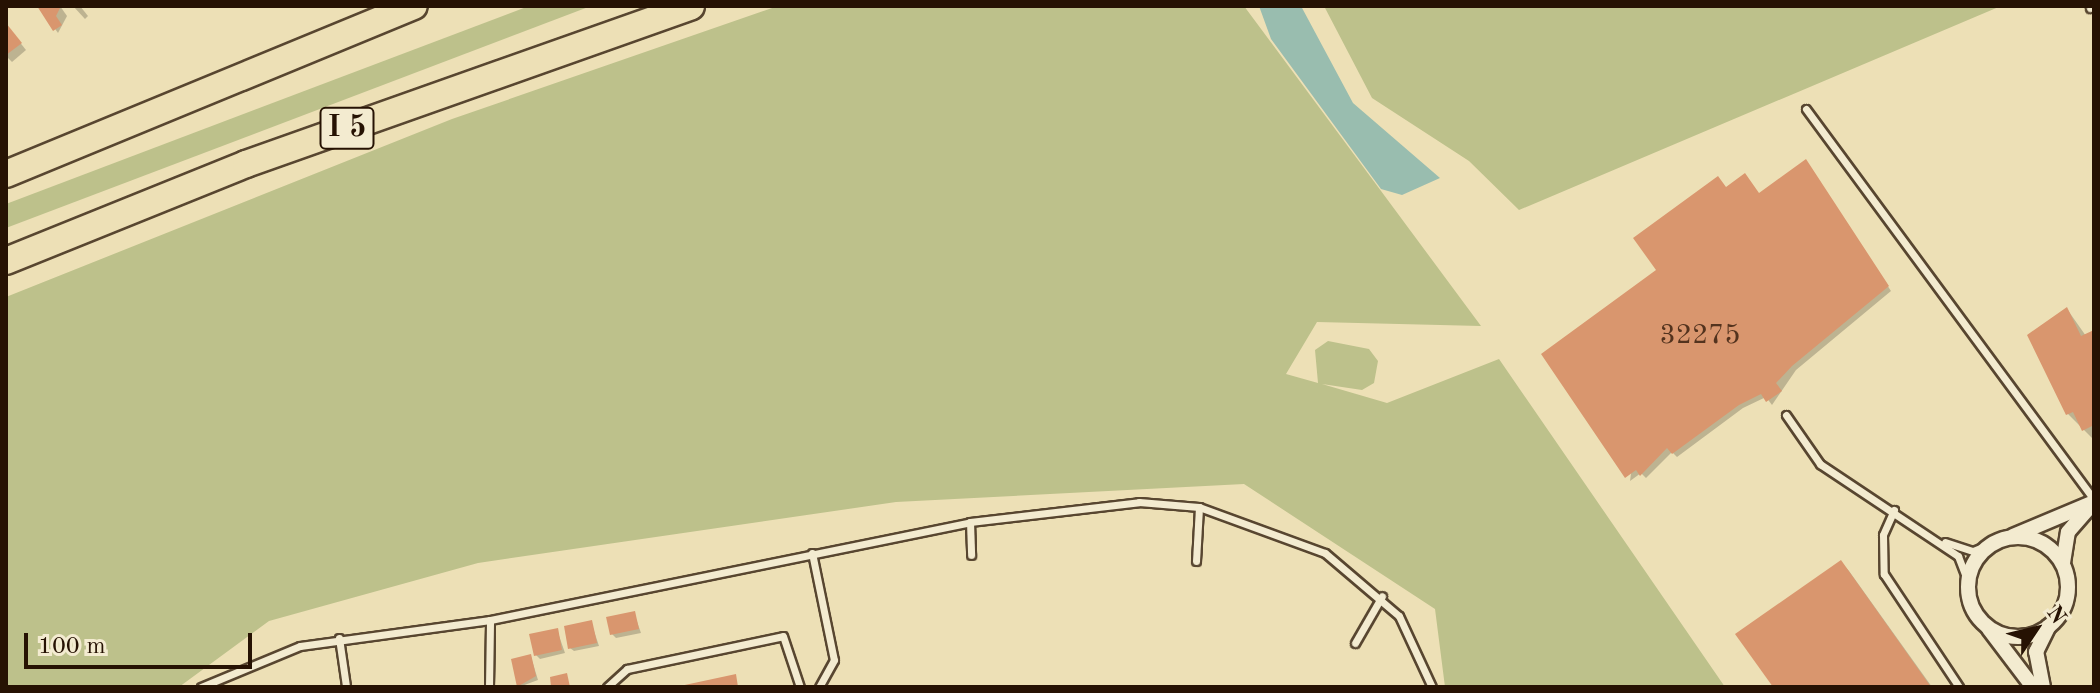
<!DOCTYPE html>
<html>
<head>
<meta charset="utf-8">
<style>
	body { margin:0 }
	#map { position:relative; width:2100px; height:693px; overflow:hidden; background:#ede0b6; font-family:"Old Standard TT",serif }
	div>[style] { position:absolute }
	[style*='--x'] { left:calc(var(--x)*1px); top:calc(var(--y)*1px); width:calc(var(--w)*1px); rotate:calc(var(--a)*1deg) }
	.green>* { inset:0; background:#bdc18b }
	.water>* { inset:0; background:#99bdaf }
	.shadow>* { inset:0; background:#0003 }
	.building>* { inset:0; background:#d9966e }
	.roads { filter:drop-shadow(2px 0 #584630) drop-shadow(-2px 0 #584630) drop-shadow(0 2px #584630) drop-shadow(0 -2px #584630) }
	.service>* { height:7px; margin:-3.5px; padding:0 3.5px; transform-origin:3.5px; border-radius:3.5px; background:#f3ebd0 }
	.minor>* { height:14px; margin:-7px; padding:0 7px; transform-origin:7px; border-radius:7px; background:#f3ebd0 }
	.minor>.ring { margin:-7px; padding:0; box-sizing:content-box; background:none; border:14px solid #f3ebd0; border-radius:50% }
	.motorway>* { height:26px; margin:-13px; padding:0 13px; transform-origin:13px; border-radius:13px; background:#ede0b6 }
	span { translate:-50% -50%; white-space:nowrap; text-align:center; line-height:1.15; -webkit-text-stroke:6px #f3ebd0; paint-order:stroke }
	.number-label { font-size:28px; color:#53331e }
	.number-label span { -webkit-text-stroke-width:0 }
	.shield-label span { padding:2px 6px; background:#f3ebd0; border:2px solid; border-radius:6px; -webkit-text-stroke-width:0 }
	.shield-label { font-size:30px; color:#261203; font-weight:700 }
	.frame { position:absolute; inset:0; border:8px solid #261203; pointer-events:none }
	.north { position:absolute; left:1996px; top:589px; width:80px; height:80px; -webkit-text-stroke:6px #f3ebd0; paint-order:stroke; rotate:55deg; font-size:22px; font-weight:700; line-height:32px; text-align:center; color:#261203 }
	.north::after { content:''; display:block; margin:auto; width:28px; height:36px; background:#261203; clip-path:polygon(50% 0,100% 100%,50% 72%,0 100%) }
	.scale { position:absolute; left:24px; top:633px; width:228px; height:36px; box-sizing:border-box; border:4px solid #261203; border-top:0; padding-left:10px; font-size:24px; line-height:28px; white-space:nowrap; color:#261203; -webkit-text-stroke:6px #f3ebd0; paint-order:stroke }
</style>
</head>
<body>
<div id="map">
	<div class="green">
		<i style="clip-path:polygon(529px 6px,591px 6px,6px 228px,6px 204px)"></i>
		<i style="clip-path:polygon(778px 6px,1244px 6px,1481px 326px,1317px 322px,1286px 374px,1318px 383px,1315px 350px,1328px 341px,1369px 349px,1378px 361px,1374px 383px,1362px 390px,1322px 384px,1387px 403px,1499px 359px,1725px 687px,1445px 687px,1435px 609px,1244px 484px,896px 502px,478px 563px,269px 621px,179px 687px,6px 687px,6px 297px,452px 119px)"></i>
		<i style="clip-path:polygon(1324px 6px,2001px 6px,1519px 210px,1469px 161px,1372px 98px)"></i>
	</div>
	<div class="water">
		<i style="clip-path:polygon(1259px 6px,1301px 6px,1353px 103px,1440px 178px,1402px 195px,1381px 189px,1271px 39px)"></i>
	</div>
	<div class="shadow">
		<i style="clip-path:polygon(39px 6px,60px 6px,67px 16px,58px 33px)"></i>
		<i style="clip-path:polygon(73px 6px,80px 6px,88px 16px,85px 19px)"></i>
		<i style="clip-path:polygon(6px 25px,26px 50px,12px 62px,6px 56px)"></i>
		<i style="clip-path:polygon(1809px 166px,1891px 291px,1796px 370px,1772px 405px,1766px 397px,1743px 408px,1677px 457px,1672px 452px,1646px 478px,1641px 473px,1630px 481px,1659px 270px,1726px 189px,1760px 196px)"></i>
		<i style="clip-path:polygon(2067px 309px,2086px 336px,2094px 332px,2094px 440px,2068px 414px,2030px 336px)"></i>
		<i style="clip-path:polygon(1841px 562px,1849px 571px,1932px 687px,1775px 687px)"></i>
		<i style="clip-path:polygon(634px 613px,641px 633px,616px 638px,612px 634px)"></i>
		<i style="clip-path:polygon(591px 622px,599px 646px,574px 651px,570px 648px)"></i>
		<i style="clip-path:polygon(557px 630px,565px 653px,540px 659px,536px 655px)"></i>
		<i style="clip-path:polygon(531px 657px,538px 680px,519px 687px,513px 660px)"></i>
	</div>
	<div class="building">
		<i style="clip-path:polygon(37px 6px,61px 6px,56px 16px,62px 25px,53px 31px)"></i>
		<i style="clip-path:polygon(6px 23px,22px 43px,6px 55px)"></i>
		<i style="clip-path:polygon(1806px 159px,1889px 286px,1792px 366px,1776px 383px,1782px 391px,1766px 402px,1761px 394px,1739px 405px,1672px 454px,1667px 448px,1640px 476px,1636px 470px,1625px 478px,1541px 354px,1656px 270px,1633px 238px,1718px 176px,1726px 187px,1745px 173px,1759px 193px)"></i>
		<i style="clip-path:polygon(2067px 307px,2081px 336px,2094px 330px,2094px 425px,2082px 431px,2073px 412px,2066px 415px,2027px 335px)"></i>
		<i style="clip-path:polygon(1841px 560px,1931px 687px,1773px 687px,1735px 634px)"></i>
		<i style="clip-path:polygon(635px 611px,639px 629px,610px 635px,606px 617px)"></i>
		<i style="clip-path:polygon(592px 620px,597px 643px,568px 649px,564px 626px)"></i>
		<i style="clip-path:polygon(558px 628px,562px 650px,534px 656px,529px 634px)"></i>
		<i style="clip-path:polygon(531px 654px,536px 676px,517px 687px,511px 659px)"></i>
		<i style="clip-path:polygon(567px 673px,570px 687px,551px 687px,550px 677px)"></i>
		<i style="clip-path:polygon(736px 674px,738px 687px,680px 687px,680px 686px)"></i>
	</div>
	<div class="roads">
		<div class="service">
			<i style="--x:2090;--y:8;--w:4;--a:-27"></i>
			<i style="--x:1806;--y:109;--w:485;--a:53.6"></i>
			<i style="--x:1786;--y:415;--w:60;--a:55.2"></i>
			<i style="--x:1820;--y:464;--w:166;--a:33.7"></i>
			<i style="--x:1958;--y:556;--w:28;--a:69"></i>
			<i style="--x:1894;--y:510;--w:27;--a:114"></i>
			<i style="--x:1883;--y:535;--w:39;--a:89"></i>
			<i style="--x:1884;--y:574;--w:136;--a:56.4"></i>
			<i style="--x:970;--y:522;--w:33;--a:88"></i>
			<i style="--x:1945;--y:542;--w:29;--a:18"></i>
			<i style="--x:1973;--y:551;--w:24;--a:-22"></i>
			<i style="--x:812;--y:553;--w:109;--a:78.4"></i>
			<i style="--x:834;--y:660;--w:31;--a:119"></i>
			<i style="--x:1196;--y:561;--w:54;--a:-86.8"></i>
			<i style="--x:339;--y:638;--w:49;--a:81.7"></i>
			<i style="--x:1355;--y:643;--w:54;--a:-60.1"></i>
			<i style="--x:201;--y:687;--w:107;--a:-22.5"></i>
			<i style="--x:300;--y:646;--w:192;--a:-7.8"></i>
			<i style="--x:490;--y:620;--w:490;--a:-11.5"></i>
			<i style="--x:970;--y:522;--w:170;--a:-6.7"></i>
			<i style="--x:1139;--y:502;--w:60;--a:4.8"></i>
			<i style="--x:1199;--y:507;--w:134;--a:20.1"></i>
			<i style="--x:1325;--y:553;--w:97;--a:40.4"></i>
			<i style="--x:1399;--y:616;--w:78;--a:65.1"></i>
			<i style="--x:489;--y:687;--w:67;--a:-89.1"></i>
			<i style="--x:607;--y:687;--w:27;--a:-42"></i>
			<i style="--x:627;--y:669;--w:159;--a:-11.9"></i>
			<i style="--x:783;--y:636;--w:54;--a:71.6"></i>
		</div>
		<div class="minor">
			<i style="--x:2013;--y:536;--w:88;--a:-22.8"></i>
			<i class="ring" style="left:1968px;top:537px;width:86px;height:86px"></i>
			<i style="--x:2063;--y:563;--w:31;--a:-81"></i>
			<i style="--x:2068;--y:532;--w:30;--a:-49"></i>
			<i style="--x:1989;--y:629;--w:73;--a:52.8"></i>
			<i style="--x:2043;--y:687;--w:36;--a:-101"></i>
			<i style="--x:2036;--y:652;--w:28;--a:-64"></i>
		</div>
		<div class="motorway">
			<i style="--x:6;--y:174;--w:441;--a:-22.4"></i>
			<i style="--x:6;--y:261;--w:259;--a:-22"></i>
			<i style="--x:246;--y:164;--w:472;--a:-19.5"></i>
		</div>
	</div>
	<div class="number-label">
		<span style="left:1700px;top:336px">32275</span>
	</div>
	<div class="shield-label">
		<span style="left:347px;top:128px">I 5</span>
	</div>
	<div class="frame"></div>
	<div class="north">N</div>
	<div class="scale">100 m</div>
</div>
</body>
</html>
